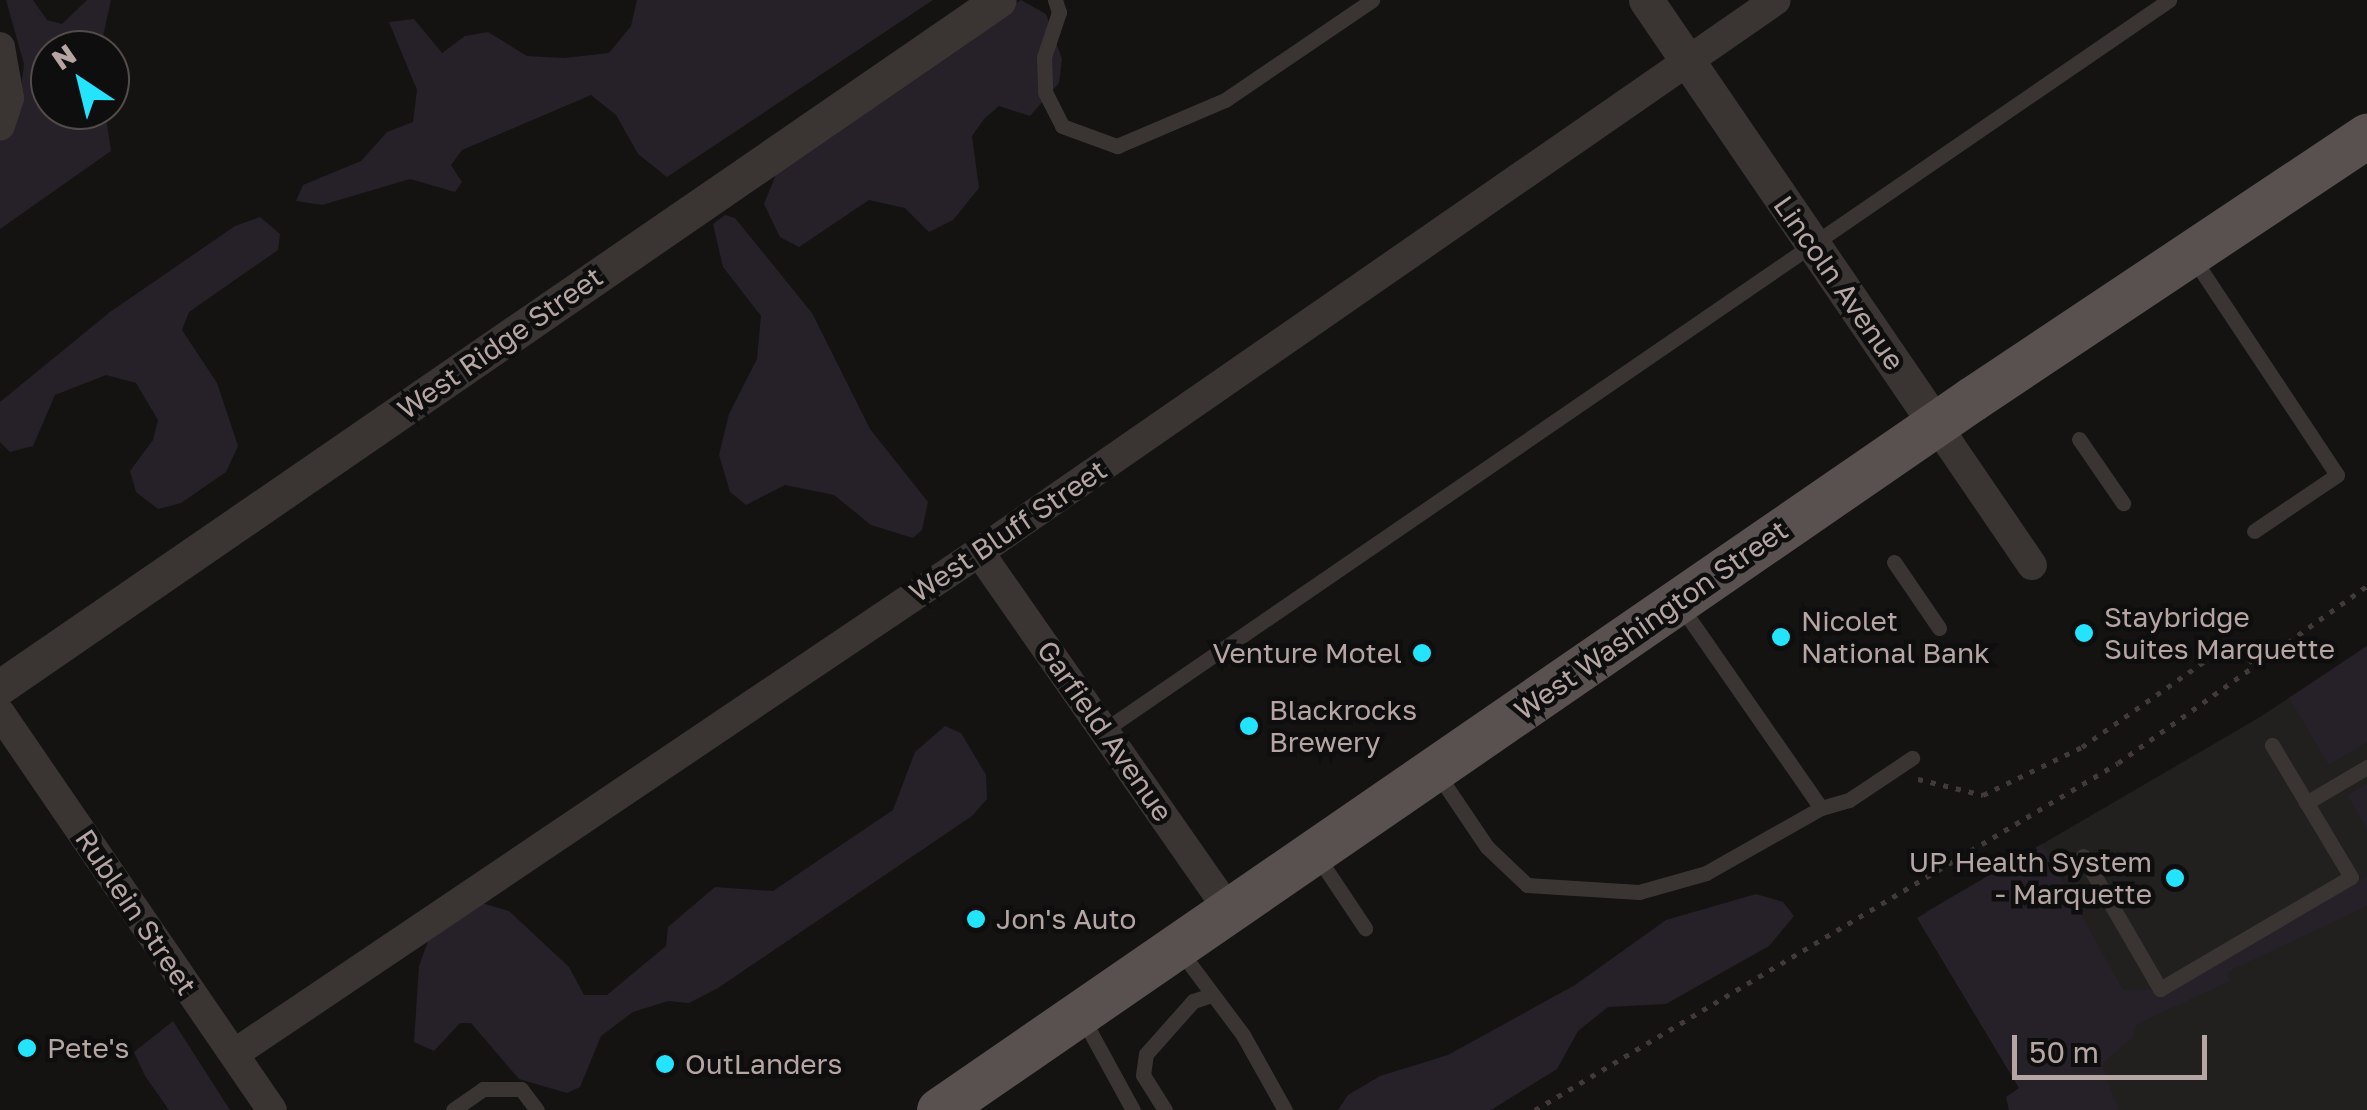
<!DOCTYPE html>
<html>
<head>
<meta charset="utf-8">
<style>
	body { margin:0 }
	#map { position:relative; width:2367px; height:1110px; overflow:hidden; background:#141312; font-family:"Golos Text",sans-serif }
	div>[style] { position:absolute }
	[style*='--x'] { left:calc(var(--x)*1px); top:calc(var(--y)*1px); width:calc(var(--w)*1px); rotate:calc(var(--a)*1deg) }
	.built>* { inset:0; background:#21201e }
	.green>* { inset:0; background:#262029 }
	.path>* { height:5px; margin-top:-2.5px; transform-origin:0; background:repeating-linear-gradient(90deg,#413a39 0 5px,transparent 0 13px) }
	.service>* { height:15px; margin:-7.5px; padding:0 7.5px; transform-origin:7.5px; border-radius:7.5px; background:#3a3533 }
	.minor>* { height:30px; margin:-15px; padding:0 15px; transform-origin:15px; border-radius:15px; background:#3a3533 }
	.tertiary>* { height:35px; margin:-17.5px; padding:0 17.5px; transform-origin:17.5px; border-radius:17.5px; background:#3a3533 }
	.primary>* { height:45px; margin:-22.5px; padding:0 22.5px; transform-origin:22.5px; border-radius:22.5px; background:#59514f }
	.dots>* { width:28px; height:28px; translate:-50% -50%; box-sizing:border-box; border:5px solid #0f0e0e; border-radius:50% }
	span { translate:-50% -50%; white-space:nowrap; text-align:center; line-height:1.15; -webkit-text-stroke:9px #0f0e0e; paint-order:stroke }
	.street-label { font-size:28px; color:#b6a6a3 }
	.poi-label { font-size:28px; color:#b6a6a3 }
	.left { translate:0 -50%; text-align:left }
	.right { translate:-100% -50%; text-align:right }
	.north { position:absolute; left:30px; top:30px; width:100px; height:100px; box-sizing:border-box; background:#0f0e0e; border:2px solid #524b4a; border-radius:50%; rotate:325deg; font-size:28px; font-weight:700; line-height:40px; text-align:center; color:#b6a6a3 }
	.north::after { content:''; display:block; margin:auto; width:35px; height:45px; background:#23e4fc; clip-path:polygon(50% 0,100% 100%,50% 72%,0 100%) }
	.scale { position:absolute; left:2012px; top:1035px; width:195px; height:45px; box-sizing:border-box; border:5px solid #b6a6a3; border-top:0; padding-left:12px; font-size:30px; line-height:35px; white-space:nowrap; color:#b6a6a3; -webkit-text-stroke:8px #0f0e0e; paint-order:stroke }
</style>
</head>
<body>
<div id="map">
	<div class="built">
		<i style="clip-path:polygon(2367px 646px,2367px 1110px,2058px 1110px,1926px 912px,2260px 717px)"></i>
	</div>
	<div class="green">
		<i style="clip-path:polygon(6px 0,33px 0,47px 20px,62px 24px,87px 0,111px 0,100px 50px,50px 50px,50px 110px,105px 110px,111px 151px,0 229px,0 127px,18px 111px,24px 64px)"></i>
		<i style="clip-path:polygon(637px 0,933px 0,667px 177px,638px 154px,616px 115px,591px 95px,462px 150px,451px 165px,462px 182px,455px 192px,410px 179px,322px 205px,296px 201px,303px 185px,361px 161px,387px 132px,413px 122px,417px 90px,389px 22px,414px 19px,442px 53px,465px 36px,488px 32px,527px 56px,564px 58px,609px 53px,631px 26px)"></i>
		<i style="clip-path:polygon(1021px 0,1046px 14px,1062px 59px,1059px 83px,1030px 116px,999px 106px,984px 119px,972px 136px,979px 188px,953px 220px,929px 232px,905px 208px,869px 200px,799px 247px,780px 237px,764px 204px,781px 162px)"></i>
		<i style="clip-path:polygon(725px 215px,735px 218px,812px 313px,870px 429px,928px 502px,922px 530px,913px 538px,871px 525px,834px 495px,785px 485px,746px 505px,730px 492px,719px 455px,729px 414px,757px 359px,761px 316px,723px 267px,713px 224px)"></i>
		<i style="clip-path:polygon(260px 217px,280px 234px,278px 250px,189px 312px,182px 330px,217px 383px,238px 446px,226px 472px,181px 503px,158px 509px,136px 492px,130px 471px,153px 440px,158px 420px,136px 383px,106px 375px,55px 395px,33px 446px,10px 452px,0 442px,0 402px,110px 312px,235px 226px)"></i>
		<i style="clip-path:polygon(2367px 646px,2367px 742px,2329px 765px,2289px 698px)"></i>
		<i style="clip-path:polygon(945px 726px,961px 733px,986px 775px,987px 799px,972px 816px,718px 988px,689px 1003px,668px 1001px,633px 1012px,601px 1036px,580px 1087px,567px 1093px,519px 1079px,471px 1023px,460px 1023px,434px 1051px,414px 1042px,419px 966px,430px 936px,478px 902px,509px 911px,569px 967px,584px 995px,607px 995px,666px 946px,668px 927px,715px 887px,773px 891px,893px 810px,915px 752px)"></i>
		<i style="clip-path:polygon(2367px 784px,2367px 829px,2347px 795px)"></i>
		<i style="clip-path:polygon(2042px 844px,2123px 990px,2169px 990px,2367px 876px,2367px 906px,2227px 972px,2230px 981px,2137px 1024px,2133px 1037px,2102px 1064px,2118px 1110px,2009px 1110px,2006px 1097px,2019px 1088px,1917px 918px)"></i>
		<i style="clip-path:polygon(1756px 894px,1783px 902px,1794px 916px,1769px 946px,1666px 1004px,1608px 1007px,1578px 1031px,1557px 1069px,1491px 1110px,1338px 1110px,1348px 1095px,1380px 1076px,1448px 1055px,1575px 985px,1666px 920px)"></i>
		<i style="clip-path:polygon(173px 1021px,230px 1110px,169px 1110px,145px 1076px,134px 1052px)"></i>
	</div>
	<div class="path">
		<i style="--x:1918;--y:779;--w:67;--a:13.8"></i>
		<i style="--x:1983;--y:795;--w:110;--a:-25.9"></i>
		<i style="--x:2082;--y:747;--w:174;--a:-35"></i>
		<i style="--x:2225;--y:647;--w:15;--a:11"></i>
		<i style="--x:2240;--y:650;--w:18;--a:45"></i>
		<i style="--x:1535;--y:1110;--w:678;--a:-30.76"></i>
		<i style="--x:2118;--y:763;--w:305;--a:-35.4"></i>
	</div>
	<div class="service">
		<i style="--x:1055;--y:0;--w:13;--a:72"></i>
		<i style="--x:1059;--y:12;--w:47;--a:108.4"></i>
		<i style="--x:1044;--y:57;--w:35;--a:88"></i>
		<i style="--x:1045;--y:92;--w:38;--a:63"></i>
		<i style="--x:1062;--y:126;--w:59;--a:20"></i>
		<i style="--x:1117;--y:146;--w:117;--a:-23.1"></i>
		<i style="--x:1225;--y:100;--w:178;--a:-34.2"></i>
		<i style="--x:2193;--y:258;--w:260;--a:56.4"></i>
		<i style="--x:2337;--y:475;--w:100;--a:146"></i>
		<i style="--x:2079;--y:439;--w:78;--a:55.5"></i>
		<i style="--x:1894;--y:562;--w:80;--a:55.7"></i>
		<i style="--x:1106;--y:729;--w:1289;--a:-34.44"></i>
		<i style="--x:1437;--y:773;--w:89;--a:56"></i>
		<i style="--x:1487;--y:847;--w:55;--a:43.5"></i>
		<i style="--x:1527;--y:885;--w:112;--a:3.6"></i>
		<i style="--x:1639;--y:892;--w:70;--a:-15.8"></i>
		<i style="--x:1706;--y:873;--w:132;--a:-29.5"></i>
		<i style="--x:1821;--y:808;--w:247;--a:-124.8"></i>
		<i style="--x:2306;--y:803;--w:71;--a:-30.5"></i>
		<i style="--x:1821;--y:808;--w:29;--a:-16"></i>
		<i style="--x:1849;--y:800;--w:76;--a:-33.7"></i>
		<i style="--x:1317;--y:856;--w:87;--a:56.3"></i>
		<i style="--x:2083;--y:856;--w:154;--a:59.9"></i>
		<i style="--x:2160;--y:989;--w:221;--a:-30.4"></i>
		<i style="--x:2351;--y:877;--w:154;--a:-120.9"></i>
		<i style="--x:1178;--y:948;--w:109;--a:53.2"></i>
		<i style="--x:1243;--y:1035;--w:86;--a:60.8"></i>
		<i style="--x:1082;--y:1017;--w:106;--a:61.3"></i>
		<i style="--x:453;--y:1110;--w:37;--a:-35"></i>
		<i style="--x:483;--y:1089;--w:38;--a:0"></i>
		<i style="--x:521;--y:1089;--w:26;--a:53"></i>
		<i style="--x:1165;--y:1110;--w:41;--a:-122.2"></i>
		<i style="--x:1143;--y:1075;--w:21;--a:-82"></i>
		<i style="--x:1146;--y:1054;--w:71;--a:-48.4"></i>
		<i style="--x:1193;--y:1001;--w:20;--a:-18"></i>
	</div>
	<div class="minor">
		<i style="--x:0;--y:47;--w:52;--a:80"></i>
		<i style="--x:9;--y:98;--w:29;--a:108"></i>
		<i style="--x:1935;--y:423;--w:172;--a:55.7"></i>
		<i style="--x:979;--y:552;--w:437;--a:55.1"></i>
		<i style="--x:0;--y:713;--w:481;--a:55.6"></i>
		<i style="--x:234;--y:1054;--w:898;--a:-33.97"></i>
		<i style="--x:979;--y:552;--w:969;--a:-34.71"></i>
	</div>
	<div class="tertiary">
		<i style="--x:1646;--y:0;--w:512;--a:55.66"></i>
		<i style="--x:0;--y:687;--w:1212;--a:-34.52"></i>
	</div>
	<div class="primary">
		<i style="--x:939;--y:1110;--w:1254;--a:-34.54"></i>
		<i style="--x:1972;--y:399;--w:475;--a:-33.7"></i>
	</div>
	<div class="dots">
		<i style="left:2084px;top:633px;background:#23e4fc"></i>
		<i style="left:1781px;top:637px;background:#23e4fc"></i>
		<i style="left:1422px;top:653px;background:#23e4fc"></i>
		<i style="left:1249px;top:726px;background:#23e4fc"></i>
		<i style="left:2175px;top:878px;background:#23e4fc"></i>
		<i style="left:976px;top:919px;background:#23e4fc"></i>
		<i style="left:27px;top:1048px;background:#23e4fc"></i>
		<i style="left:665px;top:1064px;background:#23e4fc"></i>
	</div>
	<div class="street-label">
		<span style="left:1839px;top:283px;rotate:55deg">Lincoln Avenue</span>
		<span style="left:500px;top:343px;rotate:-35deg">West Ridge Street</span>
		<span style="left:1008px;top:531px;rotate:-34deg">West Bluff Street</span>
		<span style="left:1651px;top:620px;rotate:-35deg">West Washington Street</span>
		<span style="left:1105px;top:731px;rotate:55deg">Garfield Avenue</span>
		<span style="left:136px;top:912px;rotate:56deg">Rublein Street</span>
	</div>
	<div class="poi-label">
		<span class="left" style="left:2104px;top:633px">Staybridge<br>Suites Marquette</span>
		<span class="left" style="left:1801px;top:637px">Nicolet<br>National Bank</span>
		<span class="right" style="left:1402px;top:653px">Venture Motel</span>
		<span class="left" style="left:1269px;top:726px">Blackrocks<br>Brewery</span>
		<span class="right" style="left:2152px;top:878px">UP Health System<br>- Marquette</span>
		<span class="left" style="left:996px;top:919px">Jon's Auto</span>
		<span class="left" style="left:47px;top:1048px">Pete's</span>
		<span class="left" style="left:685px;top:1064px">OutLanders</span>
	</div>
	<div class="north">N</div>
	<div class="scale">50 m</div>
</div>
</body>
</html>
